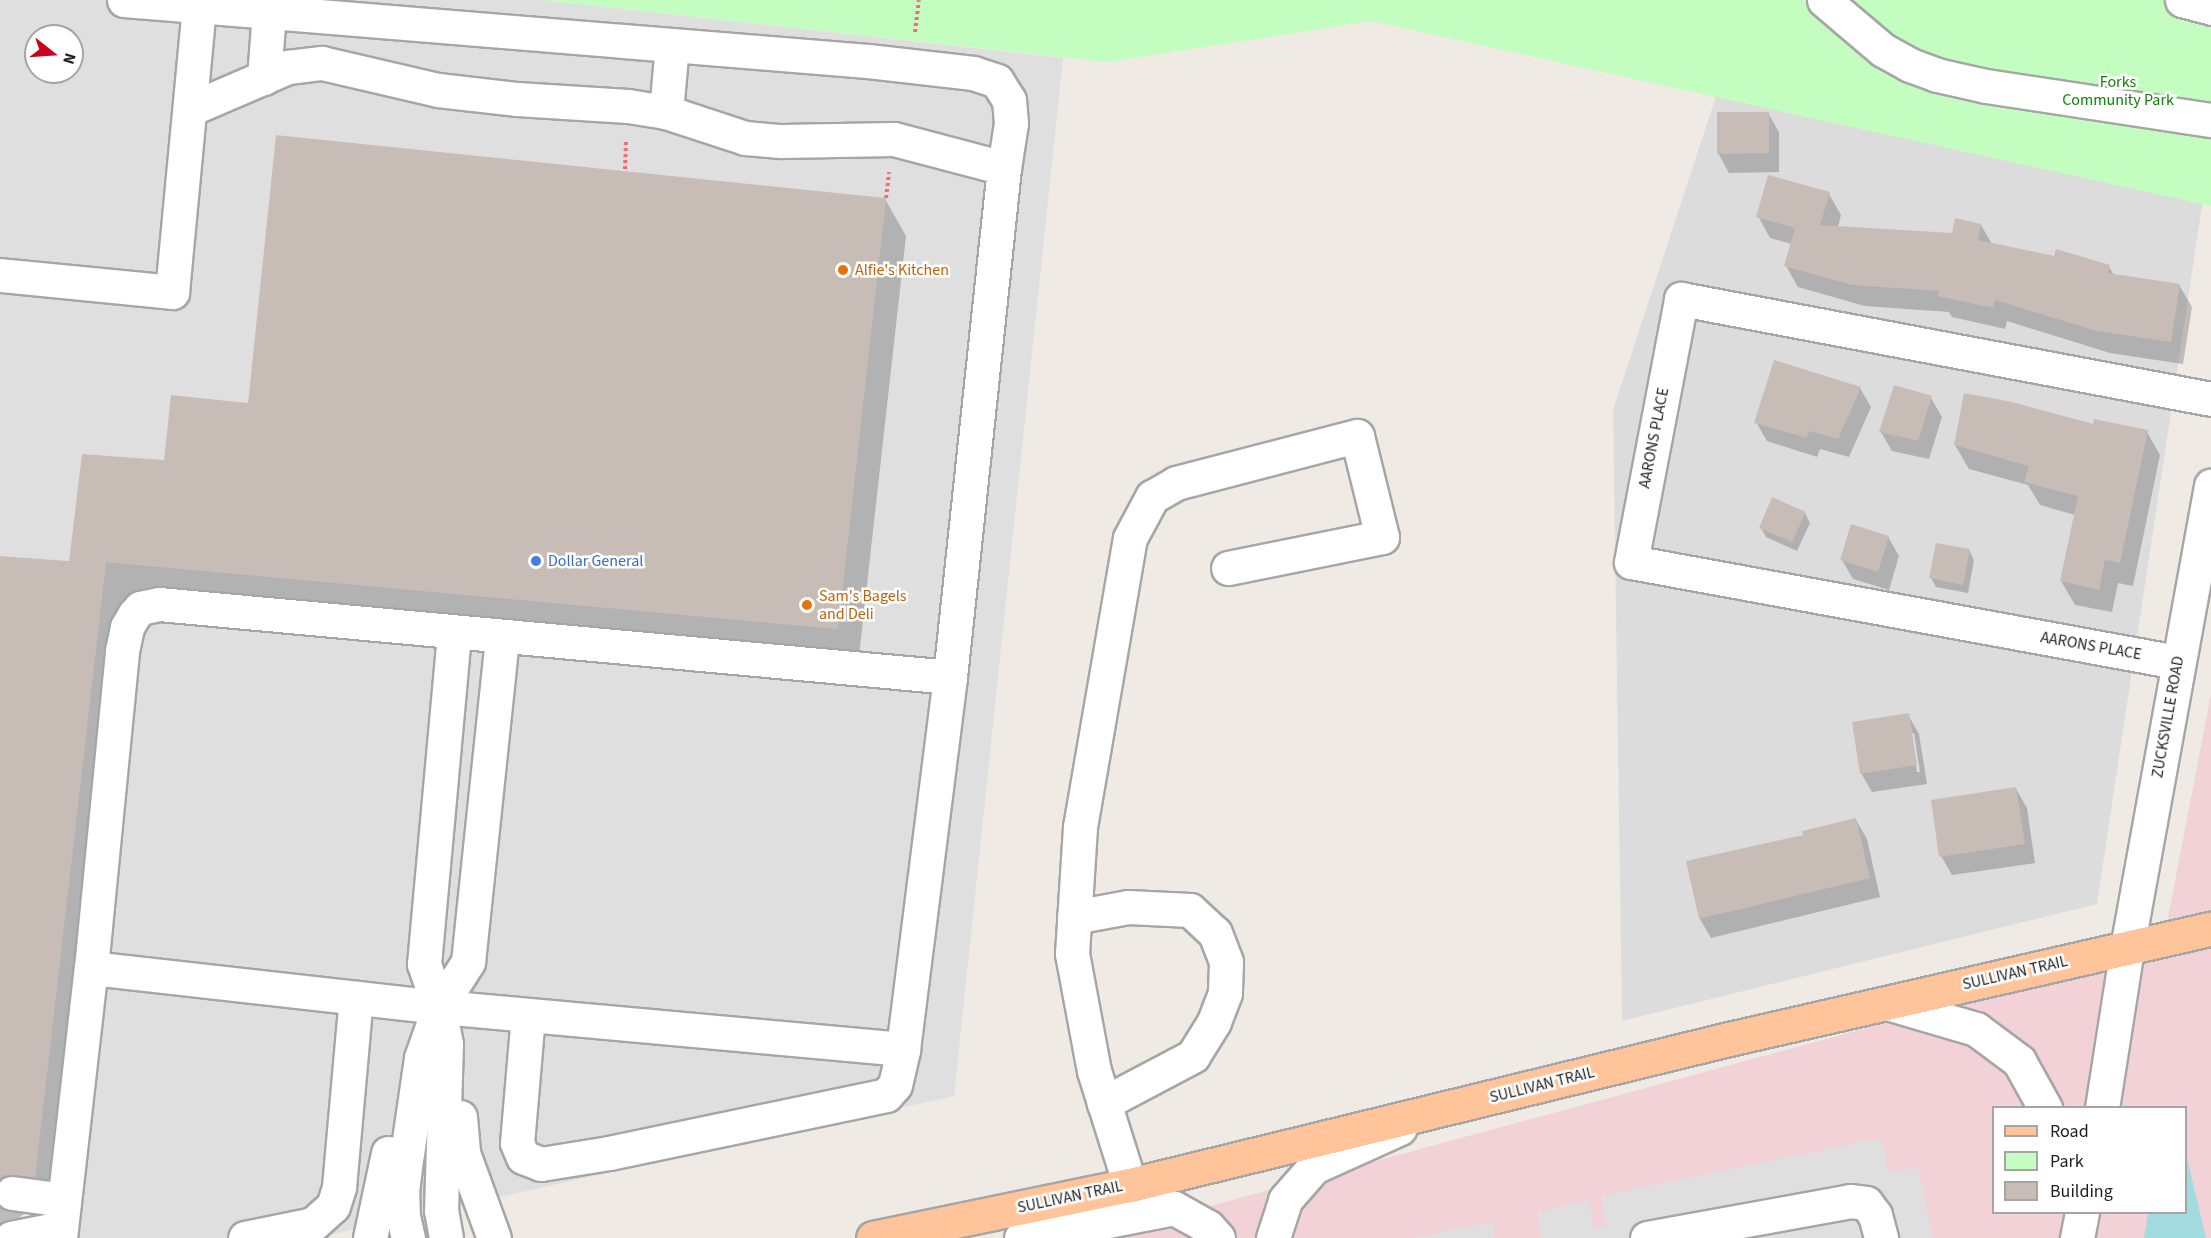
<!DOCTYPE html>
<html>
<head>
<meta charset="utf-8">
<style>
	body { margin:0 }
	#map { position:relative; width:2211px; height:1238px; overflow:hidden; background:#f0eae4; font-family:"Source Sans 3",sans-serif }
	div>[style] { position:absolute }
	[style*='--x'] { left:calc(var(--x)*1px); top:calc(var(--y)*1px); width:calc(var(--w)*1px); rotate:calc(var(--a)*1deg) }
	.residential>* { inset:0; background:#dddcdc }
	.commercial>* { inset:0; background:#f2d2d6 }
	.park>* { inset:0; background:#c3fdbf }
	.parking>* { inset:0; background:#dfdfdf }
	.water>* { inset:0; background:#a2dce1 }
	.shadow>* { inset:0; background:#0003 }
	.building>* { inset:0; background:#c8bcb7 }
	.path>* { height:4px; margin-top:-2px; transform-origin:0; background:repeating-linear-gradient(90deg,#ff666e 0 3px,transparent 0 6px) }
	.roads { filter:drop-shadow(2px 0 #a6a6a6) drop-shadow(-2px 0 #a6a6a6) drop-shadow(0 2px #a6a6a6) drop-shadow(0 -2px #a6a6a6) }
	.minor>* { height:33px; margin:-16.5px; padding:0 16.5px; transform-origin:16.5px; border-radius:16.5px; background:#fff }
	.major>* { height:33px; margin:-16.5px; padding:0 16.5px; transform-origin:16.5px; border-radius:16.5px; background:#ffc49a }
	.dots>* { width:16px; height:16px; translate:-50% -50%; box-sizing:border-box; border:3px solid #fff; border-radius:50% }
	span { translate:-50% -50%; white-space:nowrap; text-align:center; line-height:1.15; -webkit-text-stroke:5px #fff; paint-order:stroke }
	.park-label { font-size:16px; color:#0e8504 }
	.food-label { font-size:16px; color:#c56008 }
	.left { translate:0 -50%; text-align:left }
	.street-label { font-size:16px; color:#1f1f1f }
	.shop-label { font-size:16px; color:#366cbe }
	.legend { position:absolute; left:1992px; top:1106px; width:195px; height:108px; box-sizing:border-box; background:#fff; border:2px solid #a5a5a5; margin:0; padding:8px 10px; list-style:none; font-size:18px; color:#1f1f1f }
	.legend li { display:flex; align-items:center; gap:12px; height:30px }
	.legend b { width:30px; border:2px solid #a5a5a5 }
	.north { position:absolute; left:24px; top:24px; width:60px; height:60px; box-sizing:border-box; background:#fff; border:2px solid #a5a5a5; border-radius:50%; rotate:107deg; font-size:16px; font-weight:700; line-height:24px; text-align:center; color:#1f1f1f }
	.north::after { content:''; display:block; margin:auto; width:21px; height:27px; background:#cd0020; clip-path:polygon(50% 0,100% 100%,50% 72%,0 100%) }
</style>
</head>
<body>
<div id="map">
	<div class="residential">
		<i style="clip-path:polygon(1724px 72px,2208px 166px,2097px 904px,1622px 1021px,1613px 410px)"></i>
	</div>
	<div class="commercial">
		<i style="clip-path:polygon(evenodd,2211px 694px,2211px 1238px,1092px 1238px,2162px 948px,2211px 694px,1994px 1108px,2186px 1108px,2186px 1212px,1994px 1212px,1994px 1108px)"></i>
	</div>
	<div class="park">
		<i style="clip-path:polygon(541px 0,2211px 0,2211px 206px,1371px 21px,1107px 62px)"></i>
	</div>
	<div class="parking">
		<i style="clip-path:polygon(evenodd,0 0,541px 0,1063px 58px,954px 1096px,315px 1238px,28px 1238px,106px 562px,838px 629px,886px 198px,276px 135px,248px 403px,171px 395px,164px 460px,82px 454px,69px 561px,0 556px,0 0,36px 36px,72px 36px,72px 72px,36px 72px,36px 36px)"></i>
		<i style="clip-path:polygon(1881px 1138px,1888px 1173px,1918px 1167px,1933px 1238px,1542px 1238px,1537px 1212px,1589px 1201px,1594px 1229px,1607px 1227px,1601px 1196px)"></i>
		<i style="clip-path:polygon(1492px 1222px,1495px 1238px,1411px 1238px)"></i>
	</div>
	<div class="water">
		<i style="clip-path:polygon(2186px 1154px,2206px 1238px,2144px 1238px,2148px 1213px,2186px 1212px)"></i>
	</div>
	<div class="shadow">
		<i style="clip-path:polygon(1768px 113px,1779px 132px,1779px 172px,1729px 173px,1718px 153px)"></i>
		<i style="clip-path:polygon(1829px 194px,1841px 215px,1838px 227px,1953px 234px,1981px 225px,1992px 244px,2109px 267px,2114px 275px,2179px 285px,2192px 307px,2183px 364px,2110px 353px,2007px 321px,2005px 329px,1952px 317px,1949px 312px,1865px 306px,1798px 287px,1786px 266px,1792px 244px,1770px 238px,1758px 216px)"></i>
		<i style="clip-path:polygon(885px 199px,906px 236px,858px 665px,126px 598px,56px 1213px,27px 1212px,17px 1219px,14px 1227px,0 1235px,0 558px,70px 562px,165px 461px,249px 405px)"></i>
		<i style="clip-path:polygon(1860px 388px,1871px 407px,1849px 457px,1820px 449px,1817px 457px,1767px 441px,1756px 422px)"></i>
		<i style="clip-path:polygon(1931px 398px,1942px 417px,1929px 459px,1892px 451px,1881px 432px)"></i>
		<i style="clip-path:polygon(2094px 426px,2147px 432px,2160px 455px,2133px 586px,2118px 583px,2112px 612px,2075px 605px,2061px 581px,2075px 515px,2040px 505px,2028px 485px,1969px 469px,1955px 445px)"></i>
		<i style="clip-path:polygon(1805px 513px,1810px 523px,1797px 551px,1766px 537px,1761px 528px)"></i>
		<i style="clip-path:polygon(1888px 537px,1899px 556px,1889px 590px,1853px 579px,1842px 560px)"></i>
		<i style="clip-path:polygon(1969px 550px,1974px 560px,1968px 593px,1936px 587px,1931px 578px)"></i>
		<i style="clip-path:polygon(evenodd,1908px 715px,1919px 734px,1927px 784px,1872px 792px,1861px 773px,1908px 715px,1911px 733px,1914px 733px,1920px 772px,1917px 772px,1911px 733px)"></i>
		<i style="clip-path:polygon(2016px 789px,2027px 808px,2035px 863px,1952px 875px,1941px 856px)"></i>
		<i style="clip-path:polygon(1856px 820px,1867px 839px,1880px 897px,1711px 938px,1700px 919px,1688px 862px,1805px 836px)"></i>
	</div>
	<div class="building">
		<i style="clip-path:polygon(1717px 112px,1769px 112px,1769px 153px,1717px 154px)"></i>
		<i style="clip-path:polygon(276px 135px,886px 198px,838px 629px,106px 562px,35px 1177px,0 1174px,0 556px,69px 561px,82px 454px,164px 460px,171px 395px,248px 403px)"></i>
		<i style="clip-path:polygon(1768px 175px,1830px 192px,1820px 225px,1952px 233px,1955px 218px,1981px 224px,1978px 240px,2054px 256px,2056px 249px,2110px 265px,2108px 273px,2180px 284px,2171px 342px,2097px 331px,1995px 300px,1993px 308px,1938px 296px,1939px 291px,1852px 285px,1784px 266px,1795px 228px,1756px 217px)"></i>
		<i style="clip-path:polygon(1774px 360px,1861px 387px,1838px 439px,1809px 431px,1807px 438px,1754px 423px)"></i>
		<i style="clip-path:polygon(1894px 385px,1932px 396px,1918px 441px,1879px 432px)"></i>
		<i style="clip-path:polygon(1964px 393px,2012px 402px,2093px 424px,2094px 419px,2148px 430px,2120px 563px,2105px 560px,2099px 590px,2060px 581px,2078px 496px,2024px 482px,2029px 466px,1954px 445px)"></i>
		<i style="clip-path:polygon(1772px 497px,1806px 512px,1792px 542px,1759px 528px)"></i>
		<i style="clip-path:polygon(1851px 524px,1889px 536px,1878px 572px,1840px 560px)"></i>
		<i style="clip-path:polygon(1936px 543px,1970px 549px,1963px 585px,1929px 578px)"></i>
		<i style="clip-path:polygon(1909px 713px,1917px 765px,1860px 774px,1852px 722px)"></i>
		<i style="clip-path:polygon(2016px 787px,2025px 844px,1939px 857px,1931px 800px)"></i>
		<i style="clip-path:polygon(1856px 818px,1870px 878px,1699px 919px,1686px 861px,1803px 835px,1802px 831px)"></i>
	</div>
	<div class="path">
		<i style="--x:915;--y:32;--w:32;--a:-83"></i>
		<i style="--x:625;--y:169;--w:28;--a:-88"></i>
		<i style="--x:886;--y:198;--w:26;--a:-83"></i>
	</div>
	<div class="roads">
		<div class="minor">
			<i style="--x:124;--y:0;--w:746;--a:4.69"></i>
			<i style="--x:868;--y:61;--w:106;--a:6.5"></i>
			<i style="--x:973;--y:73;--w:25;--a:18"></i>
			<i style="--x:997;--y:81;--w:22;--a:58"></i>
			<i style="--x:1009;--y:100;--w:23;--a:85"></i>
			<i style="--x:1011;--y:123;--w:46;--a:98.8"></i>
			<i style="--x:1004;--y:168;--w:512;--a:96.06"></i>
			<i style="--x:1824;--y:0;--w:77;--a:40.3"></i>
			<i style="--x:1883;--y:50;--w:31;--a:29"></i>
			<i style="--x:1910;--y:65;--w:29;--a:20"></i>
			<i style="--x:1937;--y:75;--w:50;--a:12.7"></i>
			<i style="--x:1986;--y:86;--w:228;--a:8.6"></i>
			<i style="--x:2182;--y:0;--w:30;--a:15"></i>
			<i style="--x:264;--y:78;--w:67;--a:-85.7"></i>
			<i style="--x:190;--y:109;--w:107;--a:-23.2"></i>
			<i style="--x:288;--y:67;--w:34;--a:-7"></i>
			<i style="--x:322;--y:63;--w:119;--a:13.1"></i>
			<i style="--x:438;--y:90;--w:80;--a:6.5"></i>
			<i style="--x:517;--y:99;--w:111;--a:3.6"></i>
			<i style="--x:628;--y:106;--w:38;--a:9"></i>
			<i style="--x:666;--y:112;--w:83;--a:18.2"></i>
			<i style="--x:745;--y:138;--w:36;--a:5"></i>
			<i style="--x:781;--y:141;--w:113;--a:-1"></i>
			<i style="--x:894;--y:139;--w:114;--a:14.8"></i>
			<i style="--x:666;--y:112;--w:67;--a:-84.9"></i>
			<i style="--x:0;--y:275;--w:173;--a:5.6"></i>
			<i style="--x:172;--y:292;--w:287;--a:-84.6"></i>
			<i style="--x:159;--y:604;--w:794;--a:5.27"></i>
			<i style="--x:950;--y:677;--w:375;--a:97.2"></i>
			<i style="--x:903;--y:1049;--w:466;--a:-174.8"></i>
			<i style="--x:439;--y:1007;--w:350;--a:-173.6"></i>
			<i style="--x:91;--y:968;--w:319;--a:-84.4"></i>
			<i style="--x:122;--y:651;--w:25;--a:-78"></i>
			<i style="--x:127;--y:627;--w:14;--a:-60"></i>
			<i style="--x:134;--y:615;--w:9;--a:-49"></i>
			<i style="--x:140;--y:608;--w:19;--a:-12"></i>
			<i style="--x:2177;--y:662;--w:555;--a:-169.62"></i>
			<i style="--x:1631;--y:562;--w:268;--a:-79.2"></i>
			<i style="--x:1681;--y:299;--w:539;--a:10.68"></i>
			<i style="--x:1074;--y:917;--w:55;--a:-10.5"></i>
			<i style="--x:1128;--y:907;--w:62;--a:2.8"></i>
			<i style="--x:1190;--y:910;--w:34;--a:43"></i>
			<i style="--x:1215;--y:933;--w:31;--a:69"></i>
			<i style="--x:1226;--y:962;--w:31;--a:92"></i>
			<i style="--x:1225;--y:993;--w:31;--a:111"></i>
			<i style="--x:1214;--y:1022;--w:40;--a:122"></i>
			<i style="--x:1193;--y:1056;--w:101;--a:152.2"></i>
			<i style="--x:1887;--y:1003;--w:93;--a:16.3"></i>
			<i style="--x:1976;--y:1029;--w:54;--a:36.7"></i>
			<i style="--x:2019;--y:1061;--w:54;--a:61"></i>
			<i style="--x:528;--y:1015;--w:128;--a:94.9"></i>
			<i style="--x:517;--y:1143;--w:15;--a:67"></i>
			<i style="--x:523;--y:1157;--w:19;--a:21"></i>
			<i style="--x:541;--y:1164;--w:69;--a:-9.2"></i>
			<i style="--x:609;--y:1153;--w:283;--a:-11.8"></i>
			<i style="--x:886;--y:1095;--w:13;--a:-48"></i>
			<i style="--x:895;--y:1085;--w:37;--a:-77"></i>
			<i style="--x:2102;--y:1108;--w:162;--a:-81.1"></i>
			<i style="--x:2127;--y:948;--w:470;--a:-79.7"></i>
			<i style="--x:460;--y:1117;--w:36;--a:85"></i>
			<i style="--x:463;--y:1153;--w:90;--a:70"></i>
			<i style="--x:1130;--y:1185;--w:120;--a:-107.5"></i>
			<i style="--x:1094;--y:1071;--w:119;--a:-100.6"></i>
			<i style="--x:1072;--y:954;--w:127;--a:-86.4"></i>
			<i style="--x:1080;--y:827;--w:293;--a:-80.2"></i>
			<i style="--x:1130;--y:538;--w:47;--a:-61.8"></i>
			<i style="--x:1152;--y:497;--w:28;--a:-30"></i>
			<i style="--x:1176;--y:483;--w:187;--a:-14.6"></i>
			<i style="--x:1357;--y:436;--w:104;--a:76.1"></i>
			<i style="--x:1382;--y:537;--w:157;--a:168.6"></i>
			<i style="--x:12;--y:1193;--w:52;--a:7.7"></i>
			<i style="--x:11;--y:1238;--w:51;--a:-11.3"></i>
			<i style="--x:60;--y:1238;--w:272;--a:-83.5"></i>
			<i style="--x:245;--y:1238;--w:69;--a:-11.6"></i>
			<i style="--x:313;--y:1224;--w:27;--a:-42"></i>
			<i style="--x:333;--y:1206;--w:20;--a:-72"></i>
			<i style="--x:339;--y:1187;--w:190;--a:-84.9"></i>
			<i style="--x:370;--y:1238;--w:87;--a:-78"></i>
			<i style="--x:408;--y:1238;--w:23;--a:-103"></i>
			<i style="--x:403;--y:1216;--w:24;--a:-92"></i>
			<i style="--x:402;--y:1192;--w:38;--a:-83"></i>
			<i style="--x:407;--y:1154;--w:97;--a:-81.7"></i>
			<i style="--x:421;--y:1058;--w:54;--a:-70.6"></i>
			<i style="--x:439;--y:1007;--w:46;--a:-109.2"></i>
			<i style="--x:424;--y:964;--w:332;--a:-84.8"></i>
			<i style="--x:446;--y:1238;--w:27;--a:-100"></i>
			<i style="--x:441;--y:1211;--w:167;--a:-88.3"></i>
			<i style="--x:446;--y:1044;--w:38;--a:-101"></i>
			<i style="--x:439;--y:1007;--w:54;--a:-57.2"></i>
			<i style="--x:468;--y:962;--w:327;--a:-84"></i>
			<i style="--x:1021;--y:1238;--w:156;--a:-11.1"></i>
			<i style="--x:1174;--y:1208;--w:39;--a:29"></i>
			<i style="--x:1208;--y:1227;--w:15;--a:48"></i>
			<i style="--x:1273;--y:1238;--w:40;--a:-72"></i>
			<i style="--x:1285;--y:1200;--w:44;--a:-48.7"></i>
			<i style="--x:1314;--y:1167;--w:94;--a:-24.4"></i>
			<i style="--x:1647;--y:1238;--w:206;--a:-10.3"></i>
			<i style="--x:1850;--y:1201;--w:16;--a:7"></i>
			<i style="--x:1866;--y:1203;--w:15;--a:53"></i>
			<i style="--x:1875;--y:1215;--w:24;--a:75"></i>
			<i style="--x:2077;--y:1238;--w:26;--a:-79"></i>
		</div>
		<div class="major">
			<i style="--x:873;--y:1238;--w:262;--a:-11.7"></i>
			<i style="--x:1130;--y:1185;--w:617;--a:-13.7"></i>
			<i style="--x:1729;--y:1039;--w:494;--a:-12.9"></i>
		</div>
	</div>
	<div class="dots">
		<i style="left:843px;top:270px;background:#e8710a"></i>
		<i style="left:536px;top:561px;background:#3f7fe0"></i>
		<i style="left:807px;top:605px;background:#e8710a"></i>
	</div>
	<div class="park-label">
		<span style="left:2118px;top:91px">Forks<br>Community Park</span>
	</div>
	<div class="food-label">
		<span class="left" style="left:855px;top:270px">Alfie's Kitchen</span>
		<span class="left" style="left:819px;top:605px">Sam's Bagels<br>and Deli</span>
	</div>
	<div class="street-label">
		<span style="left:1654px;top:438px;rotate:-79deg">AARONS PLACE</span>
		<span style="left:2091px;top:646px;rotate:10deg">AARONS PLACE</span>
		<span style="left:2168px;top:717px;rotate:-80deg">ZUCKSVILLE ROAD</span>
		<span style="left:2015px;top:973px;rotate:-13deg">SULLIVAN TRAIL</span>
		<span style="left:1542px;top:1085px;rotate:-14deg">SULLIVAN TRAIL</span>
		<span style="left:1070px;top:1197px;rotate:-12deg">SULLIVAN TRAIL</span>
	</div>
	<div class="shop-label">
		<span class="left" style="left:548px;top:561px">Dollar General</span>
	</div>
	<ul class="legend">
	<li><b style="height:8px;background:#ffc49a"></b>Road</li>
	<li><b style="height:16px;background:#c3fdbf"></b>Park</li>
	<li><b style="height:16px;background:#c8bcb7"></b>Building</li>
	</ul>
	<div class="north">N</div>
</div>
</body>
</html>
